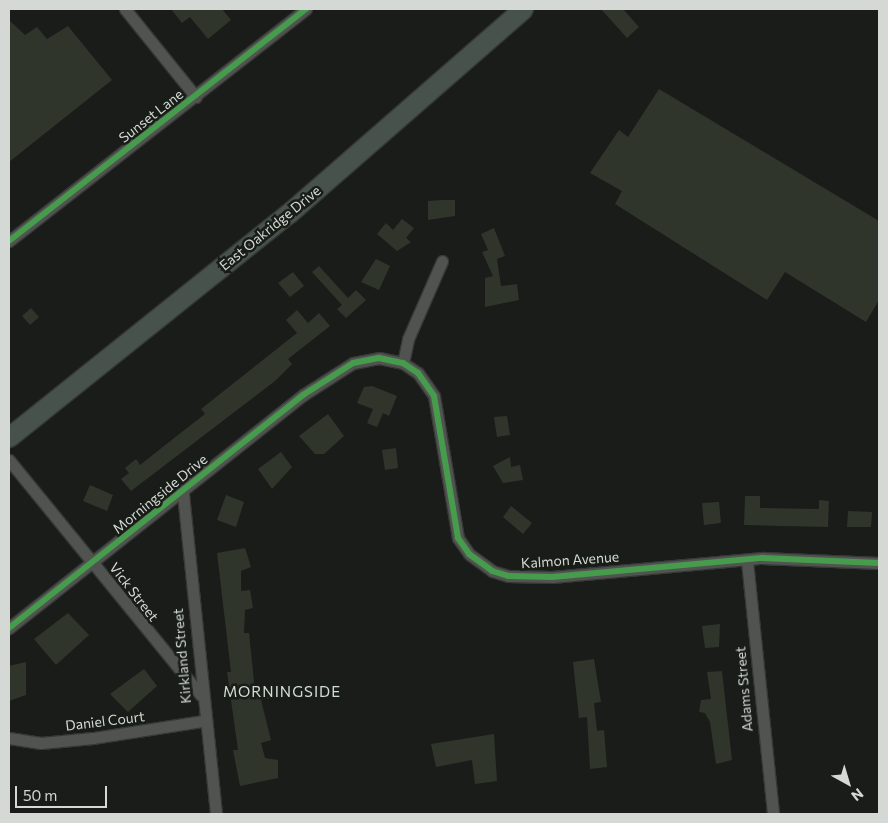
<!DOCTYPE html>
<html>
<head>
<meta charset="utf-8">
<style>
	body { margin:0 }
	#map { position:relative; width:888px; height:823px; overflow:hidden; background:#191c19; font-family:Commissioner,sans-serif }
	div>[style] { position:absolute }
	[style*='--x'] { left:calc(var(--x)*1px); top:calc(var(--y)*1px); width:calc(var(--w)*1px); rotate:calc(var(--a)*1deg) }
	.building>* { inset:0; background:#30352b }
	.roads { filter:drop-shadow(1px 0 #363836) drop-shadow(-1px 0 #363836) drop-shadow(0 1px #363836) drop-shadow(0 -1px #363836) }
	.minor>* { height:11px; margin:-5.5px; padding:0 5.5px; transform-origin:5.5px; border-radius:5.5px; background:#515351 }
	.primary>* { height:19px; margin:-9.5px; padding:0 9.5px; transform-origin:9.5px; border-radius:9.5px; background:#47524d }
	.cycleway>* { height:6px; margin:-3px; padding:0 3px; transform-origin:3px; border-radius:3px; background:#469c4c }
	span { translate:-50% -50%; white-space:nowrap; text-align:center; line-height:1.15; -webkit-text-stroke:5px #181d18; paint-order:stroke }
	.street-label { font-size:14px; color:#d5d9d5 }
	.neighbourhood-label { font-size:15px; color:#d5dcd5; letter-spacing:1px }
	.frame { position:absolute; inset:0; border:10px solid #d5d9d5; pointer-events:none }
	.north { position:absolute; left:823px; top:758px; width:50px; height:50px; -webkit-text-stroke:4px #181d18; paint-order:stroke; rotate:141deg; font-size:14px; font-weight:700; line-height:20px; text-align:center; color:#d5d9d5 }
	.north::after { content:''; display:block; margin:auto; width:18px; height:22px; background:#d5d9d5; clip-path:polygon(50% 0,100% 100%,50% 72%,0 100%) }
	.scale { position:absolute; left:15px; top:786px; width:92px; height:22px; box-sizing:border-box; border:2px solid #d5d9d5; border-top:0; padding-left:6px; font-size:15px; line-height:18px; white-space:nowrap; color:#d5d9d5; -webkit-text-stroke:4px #181d18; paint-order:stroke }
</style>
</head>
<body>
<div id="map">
	<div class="building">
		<i style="clip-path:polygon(171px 9px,222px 9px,231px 20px,208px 39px,190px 17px,182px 23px)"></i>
		<i style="clip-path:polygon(601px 9px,623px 9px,639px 27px,627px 38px)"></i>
		<i style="clip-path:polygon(9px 20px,25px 35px,37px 27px,47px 39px,68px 26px,112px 80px,9px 162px)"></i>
		<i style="clip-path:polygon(659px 89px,879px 221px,879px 300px,866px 322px,785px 272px,767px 300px,615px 204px,622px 191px,590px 173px,619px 130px,628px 137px)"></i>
		<i style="clip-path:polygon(441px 200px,455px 200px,455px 216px,428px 220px,428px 201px)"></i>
		<i style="clip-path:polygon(402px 219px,414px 228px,406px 238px,411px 242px,397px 251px,377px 234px,386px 223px,393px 230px)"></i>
		<i style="clip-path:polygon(494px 228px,505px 256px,497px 259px,501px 286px,517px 284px,519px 300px,485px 307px,485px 278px,493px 276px,482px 252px,488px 250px,481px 234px)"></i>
		<i style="clip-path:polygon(376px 259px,390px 266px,379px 290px,361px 282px)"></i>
		<i style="clip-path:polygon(319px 266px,348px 298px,356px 290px,366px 300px,346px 318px,337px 309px,342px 305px,312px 272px)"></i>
		<i style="clip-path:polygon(293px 272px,304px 286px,290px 297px,278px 283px)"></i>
		<i style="clip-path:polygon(31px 308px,39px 317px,30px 325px,22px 316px)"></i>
		<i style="clip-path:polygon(297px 310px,308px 323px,319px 313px,330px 326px,288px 359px,292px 364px,275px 381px,131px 491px,121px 479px,129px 473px,125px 468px,136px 459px,140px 465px,178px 435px,205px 414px,201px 409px,297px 333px,286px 320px)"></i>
		<i style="clip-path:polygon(372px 386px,397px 396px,389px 416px,383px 413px,377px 427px,367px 423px,373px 409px,357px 403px,364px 387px)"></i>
		<i style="clip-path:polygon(328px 414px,344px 436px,324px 454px,315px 454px,299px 436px)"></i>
		<i style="clip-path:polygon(507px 416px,510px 435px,497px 437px,494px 417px)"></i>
		<i style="clip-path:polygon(396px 448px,398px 468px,385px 470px,382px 450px)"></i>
		<i style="clip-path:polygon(281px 452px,292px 467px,272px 489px,258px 469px)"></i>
		<i style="clip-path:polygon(510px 457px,511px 467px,520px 465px,523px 480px,503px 483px,493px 466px)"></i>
		<i style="clip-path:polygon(90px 485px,113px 495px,107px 511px,83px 501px)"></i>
		<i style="clip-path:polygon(226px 495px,244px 502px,236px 527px,217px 520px)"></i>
		<i style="clip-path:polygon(745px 496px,760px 496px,760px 508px,819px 509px,819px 500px,829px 501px,828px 527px,744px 525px)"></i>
		<i style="clip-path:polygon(719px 502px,721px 523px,704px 525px,702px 503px)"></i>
		<i style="clip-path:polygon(511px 506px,532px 523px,523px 534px,503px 517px)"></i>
		<i style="clip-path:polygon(848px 511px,872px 512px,871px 527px,847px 527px)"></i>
		<i style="clip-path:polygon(245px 548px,251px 567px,241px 571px,241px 591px,250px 590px,253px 608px,245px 610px,244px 633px,249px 633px,255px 691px,283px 686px,285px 696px,261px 700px,271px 740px,261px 743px,265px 758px,278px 760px,278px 778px,240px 786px,233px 750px,238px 750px,227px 672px,231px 672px,217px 553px)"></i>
		<i style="clip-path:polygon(68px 613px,89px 635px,56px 665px,34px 639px)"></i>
		<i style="clip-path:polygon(720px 624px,719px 647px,705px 648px,702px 626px)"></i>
		<i style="clip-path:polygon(594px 659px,601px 702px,594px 703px,597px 731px,604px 730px,607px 767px,590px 769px,587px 717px,579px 718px,573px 662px)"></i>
		<i style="clip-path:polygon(26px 662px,26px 695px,9px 701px,9px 666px)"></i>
		<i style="clip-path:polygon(144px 669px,157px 686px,128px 712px,110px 694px)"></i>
		<i style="clip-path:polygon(722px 671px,732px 760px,716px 764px,710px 722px,705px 713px,699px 712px,701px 700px,711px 699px,707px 672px)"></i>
		<i style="clip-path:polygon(494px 734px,497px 781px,475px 784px,472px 760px,436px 767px,431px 744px)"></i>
	</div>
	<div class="roads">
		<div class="minor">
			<i style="--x:125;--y:9;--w:113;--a:51.1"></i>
			<i style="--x:9;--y:241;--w:377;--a:-38"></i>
			<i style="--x:403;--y:363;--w:25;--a:-78"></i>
			<i style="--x:408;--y:339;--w:85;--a:-66.4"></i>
			<i style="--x:9;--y:460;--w:303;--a:50.8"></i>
			<i style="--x:183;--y:494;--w:322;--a:84.1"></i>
			<i style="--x:747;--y:561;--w:254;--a:84.1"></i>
			<i style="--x:9;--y:628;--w:375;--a:-38.4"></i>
			<i style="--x:303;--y:395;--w:59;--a:-32.6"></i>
			<i style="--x:353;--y:363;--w:26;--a:-11"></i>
			<i style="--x:379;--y:358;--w:25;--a:12"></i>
			<i style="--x:403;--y:363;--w:18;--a:34"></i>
			<i style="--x:418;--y:373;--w:28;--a:55"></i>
			<i style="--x:434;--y:396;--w:144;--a:80.4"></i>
			<i style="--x:458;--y:538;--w:19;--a:55"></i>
			<i style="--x:469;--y:554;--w:29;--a:36"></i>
			<i style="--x:492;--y:571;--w:17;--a:17"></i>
			<i style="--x:508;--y:576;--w:44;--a:1.3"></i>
			<i style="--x:552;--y:577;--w:211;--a:-5.2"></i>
			<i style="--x:762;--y:558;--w:117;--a:2.4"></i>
			<i style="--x:9;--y:738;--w:32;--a:9"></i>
			<i style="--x:41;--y:743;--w:52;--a:-5.5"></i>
			<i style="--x:93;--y:738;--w:111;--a:-8.8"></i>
		</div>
		<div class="primary">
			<i style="--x:9;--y:437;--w:359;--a:-38.7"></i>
			<i style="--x:289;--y:213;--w:310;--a:-41.1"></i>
		</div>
	</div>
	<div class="cycleway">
		<i style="--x:9;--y:241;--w:377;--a:-38"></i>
		<i style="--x:9;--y:628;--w:375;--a:-38.4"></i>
		<i style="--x:303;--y:395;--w:59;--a:-32.6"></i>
		<i style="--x:353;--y:363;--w:26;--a:-11"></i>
		<i style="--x:379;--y:358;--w:25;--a:12"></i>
		<i style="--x:403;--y:363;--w:18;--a:34"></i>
		<i style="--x:418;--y:373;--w:28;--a:55"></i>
		<i style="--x:434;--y:396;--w:144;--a:80.4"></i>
		<i style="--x:458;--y:538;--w:19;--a:55"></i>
		<i style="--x:469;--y:554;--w:29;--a:36"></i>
		<i style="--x:492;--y:571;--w:17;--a:17"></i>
		<i style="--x:508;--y:576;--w:44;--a:1.3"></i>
		<i style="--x:552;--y:577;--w:211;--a:-5.2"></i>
		<i style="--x:762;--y:558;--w:117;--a:2.4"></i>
	</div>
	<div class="street-label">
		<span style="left:151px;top:116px;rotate:-38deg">Sunset Lane</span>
		<span style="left:270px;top:228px;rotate:-39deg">East Oakridge Drive</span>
		<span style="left:160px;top:494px;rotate:-39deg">Morningside Drive</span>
		<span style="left:570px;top:560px;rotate:-4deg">Kalmon Avenue</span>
		<span style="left:134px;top:592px;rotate:52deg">Vick Street</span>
		<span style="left:182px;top:656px;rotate:-95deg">Kirkland Street</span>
		<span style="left:744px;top:689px;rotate:-95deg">Adams Street</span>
		<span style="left:105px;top:721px;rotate:-7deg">Daniel Court</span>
	</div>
	<div class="neighbourhood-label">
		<span style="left:282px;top:692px">MORNINGSIDE</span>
	</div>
	<div class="frame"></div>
	<div class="north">N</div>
	<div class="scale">50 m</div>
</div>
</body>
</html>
